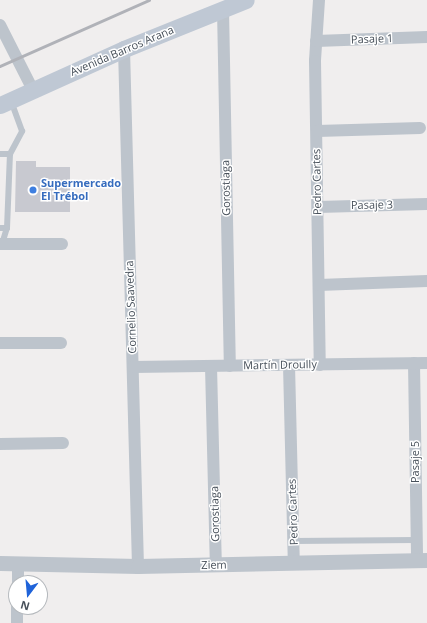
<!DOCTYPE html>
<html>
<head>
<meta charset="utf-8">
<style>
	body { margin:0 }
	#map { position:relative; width:427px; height:623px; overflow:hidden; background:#f0eeee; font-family:"Open Sans",sans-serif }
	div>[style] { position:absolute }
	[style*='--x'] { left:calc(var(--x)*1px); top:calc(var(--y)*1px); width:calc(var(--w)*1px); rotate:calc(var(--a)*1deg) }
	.building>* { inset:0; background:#c8c9d0 }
	.service>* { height:6px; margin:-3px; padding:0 3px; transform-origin:3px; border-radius:3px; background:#bdc4cc }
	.minor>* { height:12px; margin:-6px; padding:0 6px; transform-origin:6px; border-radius:6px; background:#bdc4cc }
	.tertiary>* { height:15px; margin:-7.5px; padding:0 7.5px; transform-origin:7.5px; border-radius:7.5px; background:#bdc4cc }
	.secondary>* { height:17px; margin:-8.5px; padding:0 8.5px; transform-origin:8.5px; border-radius:8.5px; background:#bfc8d4 }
	.rail>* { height:3px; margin:-1.5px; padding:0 1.5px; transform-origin:1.5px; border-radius:1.5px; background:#b0b2b8 }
	.dots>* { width:11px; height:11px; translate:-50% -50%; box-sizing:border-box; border:2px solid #fff; border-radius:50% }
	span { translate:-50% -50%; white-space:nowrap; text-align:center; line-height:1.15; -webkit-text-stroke:3px #fff; paint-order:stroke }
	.street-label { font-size:11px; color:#47505a }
	.shop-label { font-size:11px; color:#366cbe; font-weight:700 }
	.left { translate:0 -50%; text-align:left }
	.north { position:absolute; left:8px; top:575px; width:40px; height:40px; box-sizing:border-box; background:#fff; border:1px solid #b5b9bd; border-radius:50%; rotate:196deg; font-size:11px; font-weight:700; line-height:16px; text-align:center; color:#47505a }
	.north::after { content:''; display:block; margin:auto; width:14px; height:18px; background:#1f63d9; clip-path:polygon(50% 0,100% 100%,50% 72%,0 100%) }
</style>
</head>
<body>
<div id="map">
	<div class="building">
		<i style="clip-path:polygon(16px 161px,36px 161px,36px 167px,70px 167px,70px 212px,15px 212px)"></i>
	</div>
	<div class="service">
		<i style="--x:0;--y:154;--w:10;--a:0"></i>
		<i style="--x:0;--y:228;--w:7;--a:0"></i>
		<i style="--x:7;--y:228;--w:74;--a:-87.7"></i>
		<i style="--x:10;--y:154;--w:26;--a:-62"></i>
		<i style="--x:22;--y:131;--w:32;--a:-110"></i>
		<i style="--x:2;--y:244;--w:17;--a:-73"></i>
		<i style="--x:293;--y:541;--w:123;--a:-0.5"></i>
	</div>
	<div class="minor">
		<i style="--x:319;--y:0;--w:61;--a:93.8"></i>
		<i style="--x:315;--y:61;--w:304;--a:89.1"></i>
		<i style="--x:223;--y:9;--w:357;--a:88.9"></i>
		<i style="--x:0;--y:25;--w:73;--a:63.1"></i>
		<i style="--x:316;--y:41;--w:111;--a:-2.1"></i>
		<i style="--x:124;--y:49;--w:517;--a:88.45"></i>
		<i style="--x:317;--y:131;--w:103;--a:-1.7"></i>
		<i style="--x:318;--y:207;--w:109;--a:-1.6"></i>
		<i style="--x:0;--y:244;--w:62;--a:0"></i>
		<i style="--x:319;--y:285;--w:108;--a:-2.1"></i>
		<i style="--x:0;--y:343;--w:61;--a:0"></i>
		<i style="--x:414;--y:363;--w:198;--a:89.1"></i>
		<i style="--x:289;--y:365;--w:198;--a:88.6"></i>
		<i style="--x:211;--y:366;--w:199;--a:88.6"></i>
		<i style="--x:133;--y:367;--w:294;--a:-0.8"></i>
		<i style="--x:0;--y:444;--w:63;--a:-0.9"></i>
		<i style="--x:18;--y:583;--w:19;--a:-90"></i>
		<i style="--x:17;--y:623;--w:16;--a:-90"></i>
	</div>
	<div class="tertiary">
		<i style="--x:0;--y:563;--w:138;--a:1.2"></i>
		<i style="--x:138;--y:566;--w:289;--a:-1.2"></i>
	</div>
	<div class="secondary">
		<i style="--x:0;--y:105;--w:136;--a:-24.3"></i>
		<i style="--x:124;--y:49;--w:131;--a:-21.9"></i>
	</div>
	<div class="rail">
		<i style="--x:0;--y:66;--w:163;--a:-23.9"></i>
	</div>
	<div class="dots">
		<i style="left:33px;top:190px;background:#3f7fe0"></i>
	</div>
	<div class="street-label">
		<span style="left:372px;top:39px;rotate:-2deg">Pasaje 1</span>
		<span style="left:122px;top:51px;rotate:-23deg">Avenida Barros Arana</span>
		<span style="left:317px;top:182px;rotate:-91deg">Pedro Cartes</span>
		<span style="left:226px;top:188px;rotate:-91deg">Gorostiaga</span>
		<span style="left:372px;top:205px;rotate:-1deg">Pasaje 3</span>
		<span style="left:131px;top:307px;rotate:-92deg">Cornelio Saavedra</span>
		<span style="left:280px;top:365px;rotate:-1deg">Martín Droully</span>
		<span style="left:415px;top:462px;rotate:-90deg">Pasaje 5</span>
		<span style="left:293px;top:512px;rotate:-92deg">Pedro Cartes</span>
		<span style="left:215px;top:514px;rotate:-91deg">Gorostiaga</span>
		<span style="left:214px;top:565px;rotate:-1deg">Ziem</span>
	</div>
	<div class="shop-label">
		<span class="left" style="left:41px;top:190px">Supermercado<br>El Trébol</span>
	</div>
	<div class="north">N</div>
</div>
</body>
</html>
